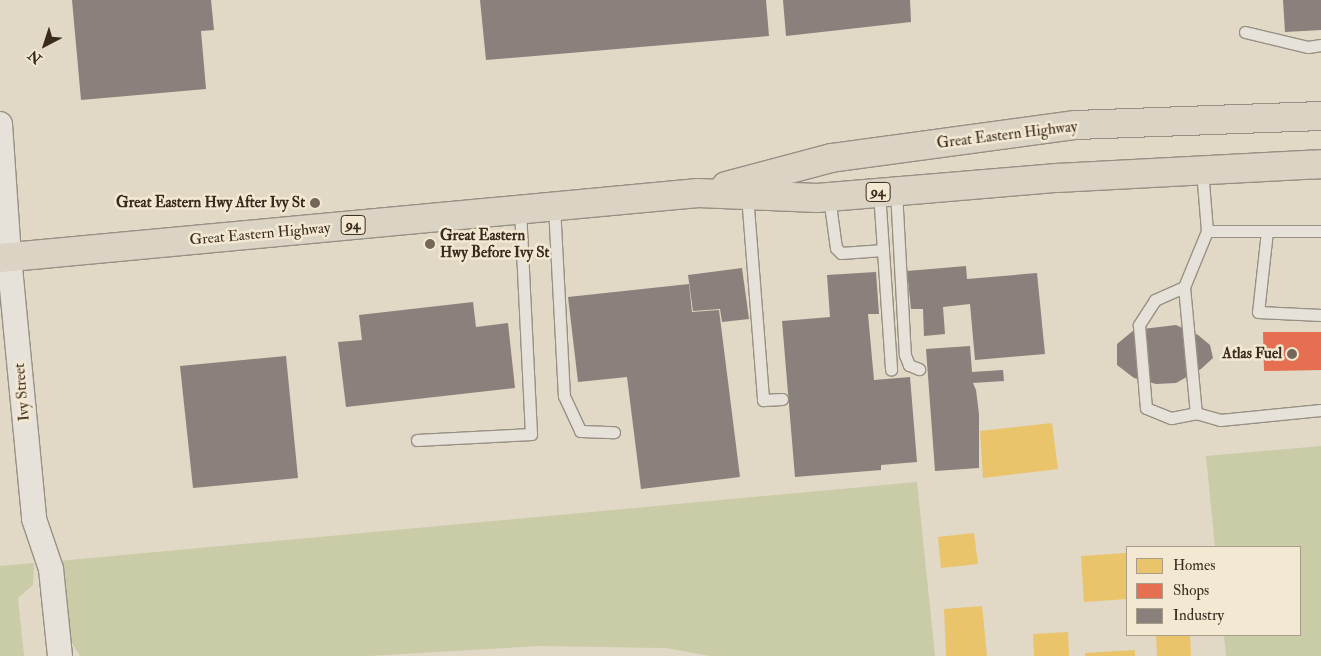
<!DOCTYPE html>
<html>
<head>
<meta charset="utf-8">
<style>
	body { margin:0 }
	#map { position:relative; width:1321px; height:656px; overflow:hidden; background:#e1d8c5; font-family:"IM FELL Double Pica",serif }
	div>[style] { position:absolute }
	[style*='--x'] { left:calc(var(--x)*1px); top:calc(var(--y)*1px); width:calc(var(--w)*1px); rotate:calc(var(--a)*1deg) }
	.green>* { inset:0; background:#cacba7 }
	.homes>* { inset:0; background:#e9c46a }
	.shops>* { inset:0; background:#e76f51 }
	.industry>* { inset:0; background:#8a817c }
	.roads { filter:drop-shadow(1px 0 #979084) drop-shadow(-1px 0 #979084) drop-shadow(0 1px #979084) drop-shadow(0 -1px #979084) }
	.service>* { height:11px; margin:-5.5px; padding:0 5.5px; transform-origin:5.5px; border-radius:5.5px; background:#e7e2d9 }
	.minor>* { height:24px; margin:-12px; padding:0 12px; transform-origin:12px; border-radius:12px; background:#e7e2d9 }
	.trunk>* { height:28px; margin:-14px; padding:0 14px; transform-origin:14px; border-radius:14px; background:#dbd3c4 }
	.dots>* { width:14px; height:14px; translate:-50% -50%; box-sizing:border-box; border:2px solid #f3e8d2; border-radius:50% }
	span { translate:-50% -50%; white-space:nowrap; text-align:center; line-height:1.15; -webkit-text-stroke:5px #f3e8d2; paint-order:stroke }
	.shield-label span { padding:1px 4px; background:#f3e8d2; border:1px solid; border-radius:4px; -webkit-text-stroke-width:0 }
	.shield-label { font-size:14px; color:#392a1d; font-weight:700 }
	.street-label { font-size:15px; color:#392a1d }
	.poi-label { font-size:15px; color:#392a1d; font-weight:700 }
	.right { translate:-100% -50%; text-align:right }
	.left { translate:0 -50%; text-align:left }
	.legend { position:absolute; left:1126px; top:546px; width:175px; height:90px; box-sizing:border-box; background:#f3e8d2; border:1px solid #a99c8a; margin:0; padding:6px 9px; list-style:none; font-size:15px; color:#392a1d }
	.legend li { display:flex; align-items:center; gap:10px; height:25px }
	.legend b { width:25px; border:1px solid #a99c8a }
	.north { position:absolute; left:20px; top:20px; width:50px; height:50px; -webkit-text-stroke:4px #f3e8d2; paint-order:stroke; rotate:220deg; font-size:14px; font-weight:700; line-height:20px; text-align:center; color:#392a1d }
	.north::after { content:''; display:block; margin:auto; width:18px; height:22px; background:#392a1d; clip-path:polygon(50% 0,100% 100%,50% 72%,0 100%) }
</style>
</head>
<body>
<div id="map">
	<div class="green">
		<i style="clip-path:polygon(1321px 446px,1321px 656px,1226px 656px,1224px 635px,1300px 635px,1300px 547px,1215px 547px,1206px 456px)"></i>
		<i style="clip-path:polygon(917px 482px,935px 656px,710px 656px,666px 648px,540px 646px,368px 656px,80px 656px,66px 633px,59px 561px)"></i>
		<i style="clip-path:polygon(34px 563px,33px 585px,18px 598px,24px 656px,0 656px,0 566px)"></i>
	</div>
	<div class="homes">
		<i style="clip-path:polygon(1052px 423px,1058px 469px,983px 478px,980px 431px)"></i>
		<i style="clip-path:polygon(974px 533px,978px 564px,941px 568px,938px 537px)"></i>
		<i style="clip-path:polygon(1126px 553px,1127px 599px,1084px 602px,1081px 556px)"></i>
		<i style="clip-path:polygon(982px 606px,987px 656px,946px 656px,944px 609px)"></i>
		<i style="clip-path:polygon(1068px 632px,1069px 656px,1034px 656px,1033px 634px)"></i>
		<i style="clip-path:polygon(1156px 635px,1190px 635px,1191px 656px,1157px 656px)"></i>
		<i style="clip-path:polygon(1135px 650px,1135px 656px,1085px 656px,1085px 653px)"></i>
	</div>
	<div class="shops">
		<i style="clip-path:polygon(1263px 332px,1321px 332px,1321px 370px,1264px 371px)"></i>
	</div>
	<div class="industry">
		<i style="clip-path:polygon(72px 0,211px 0,214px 30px,201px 31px,206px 89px,81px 100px)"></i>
		<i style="clip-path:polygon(480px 0,766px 0,769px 36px,486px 60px)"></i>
		<i style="clip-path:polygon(783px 0,910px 0,911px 22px,786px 36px)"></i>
		<i style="clip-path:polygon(1283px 0,1321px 0,1321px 30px,1285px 32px)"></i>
		<i style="clip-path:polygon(966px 266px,967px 279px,1037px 273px,1045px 354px,975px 360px,970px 304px,943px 307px,945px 334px,924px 336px,923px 309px,911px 309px,907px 271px)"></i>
		<i style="clip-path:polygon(742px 268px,749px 319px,722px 322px,720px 309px,693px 311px,688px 275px)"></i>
		<i style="clip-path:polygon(876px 272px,879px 314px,868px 314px,874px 380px,910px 377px,917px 462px,881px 465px,881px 470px,795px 477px,782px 321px,830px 317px,827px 275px)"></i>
		<i style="clip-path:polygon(689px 284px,692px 312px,719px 310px,740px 477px,641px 489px,627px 377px,578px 382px,568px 297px)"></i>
		<i style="clip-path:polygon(473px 302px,476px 327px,508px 323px,515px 388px,346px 407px,338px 342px,362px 340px,359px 315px)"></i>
		<i style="clip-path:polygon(1176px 325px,1198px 335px,1210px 345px,1213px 358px,1201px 369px,1176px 383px,1156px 384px,1134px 378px,1117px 365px,1117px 344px,1134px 330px)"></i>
		<i style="clip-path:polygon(970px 346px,972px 372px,1003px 370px,1004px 381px,973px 383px,976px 390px,979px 414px,979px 468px,935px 471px,926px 349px)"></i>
		<i style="clip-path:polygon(286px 356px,298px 478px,193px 488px,180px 366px)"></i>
	</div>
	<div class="roads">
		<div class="service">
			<i style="--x:1245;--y:32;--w:65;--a:13.4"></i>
			<i style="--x:1308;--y:47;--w:13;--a:-9"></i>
			<i style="--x:1202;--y:170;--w:61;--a:85.3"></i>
			<i style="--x:1207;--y:231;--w:114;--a:0"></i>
			<i style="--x:896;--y:191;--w:164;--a:86.9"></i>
			<i style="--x:905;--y:355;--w:11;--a:68"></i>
			<i style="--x:909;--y:365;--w:11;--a:22"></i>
			<i style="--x:879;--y:192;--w:178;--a:86.1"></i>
			<i style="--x:747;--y:195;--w:206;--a:85.5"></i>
			<i style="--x:763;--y:400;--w:19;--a:-3"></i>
			<i style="--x:829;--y:197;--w:51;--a:82.2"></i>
			<i style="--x:836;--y:248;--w:7;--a:45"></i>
			<i style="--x:841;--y:253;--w:42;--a:-4.1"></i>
			<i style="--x:554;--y:206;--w:190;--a:87"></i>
			<i style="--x:564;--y:396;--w:38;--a:65"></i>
			<i style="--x:580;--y:431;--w:34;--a:2"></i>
			<i style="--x:1207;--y:231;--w:61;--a:112.3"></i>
			<i style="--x:1184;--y:287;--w:127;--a:84.6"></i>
			<i style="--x:1196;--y:413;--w:25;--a:16"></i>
			<i style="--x:1220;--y:420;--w:101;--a:-5.7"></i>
			<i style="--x:1267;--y:231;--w:81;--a:96.3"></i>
			<i style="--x:1258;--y:312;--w:63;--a:2.7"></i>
			<i style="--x:1184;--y:287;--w:32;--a:156"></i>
			<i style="--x:1155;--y:300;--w:30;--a:123"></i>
			<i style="--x:1139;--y:325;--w:83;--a:85.2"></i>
			<i style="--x:1146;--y:408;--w:27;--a:22"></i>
			<i style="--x:1171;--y:418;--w:25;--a:-11"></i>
			<i style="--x:417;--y:440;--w:114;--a:-3"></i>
			<i style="--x:531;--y:434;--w:224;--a:-92.8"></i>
		</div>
		<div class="minor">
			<i style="--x:0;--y:124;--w:133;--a:86.1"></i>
			<i style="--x:9;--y:257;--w:263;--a:84.5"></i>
			<i style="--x:34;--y:519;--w:53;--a:71.2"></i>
			<i style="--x:51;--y:569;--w:87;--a:84.1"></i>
		</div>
		<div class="trunk">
			<i style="--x:726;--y:186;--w:109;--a:-14.9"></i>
			<i style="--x:831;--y:158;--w:247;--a:-7.7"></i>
			<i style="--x:1076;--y:125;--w:245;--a:-2.1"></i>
			<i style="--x:0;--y:258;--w:701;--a:-5.32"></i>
			<i style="--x:698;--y:193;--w:119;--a:2.4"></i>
			<i style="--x:817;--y:198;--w:241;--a:-4.8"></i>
			<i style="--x:1057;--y:178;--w:264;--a:-3"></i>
		</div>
	</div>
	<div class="dots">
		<i style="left:315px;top:203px;background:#746758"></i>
		<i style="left:430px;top:244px;background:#746758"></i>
		<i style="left:1292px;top:354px;background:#746758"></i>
	</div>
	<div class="shield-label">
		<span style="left:878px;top:192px">94</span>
		<span style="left:353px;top:225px">94</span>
	</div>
	<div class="street-label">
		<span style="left:1007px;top:135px;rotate:-7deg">Great Eastern Highway</span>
		<span style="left:260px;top:234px;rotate:-5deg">Great Eastern Highway</span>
		<span style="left:22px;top:392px;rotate:-95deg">Ivy Street</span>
	</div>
	<div class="poi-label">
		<span class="right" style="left:305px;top:203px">Great Eastern Hwy After Ivy St</span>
		<span class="left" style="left:440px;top:244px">Great Eastern<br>Hwy Before Ivy St</span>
		<span class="right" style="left:1282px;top:354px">Atlas Fuel</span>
	</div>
	<ul class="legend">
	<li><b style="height:14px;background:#e9c46a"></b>Homes</li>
	<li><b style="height:14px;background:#e76f51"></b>Shops</li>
	<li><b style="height:14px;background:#8a817c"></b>Industry</li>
	</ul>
	<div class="north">N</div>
</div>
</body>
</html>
